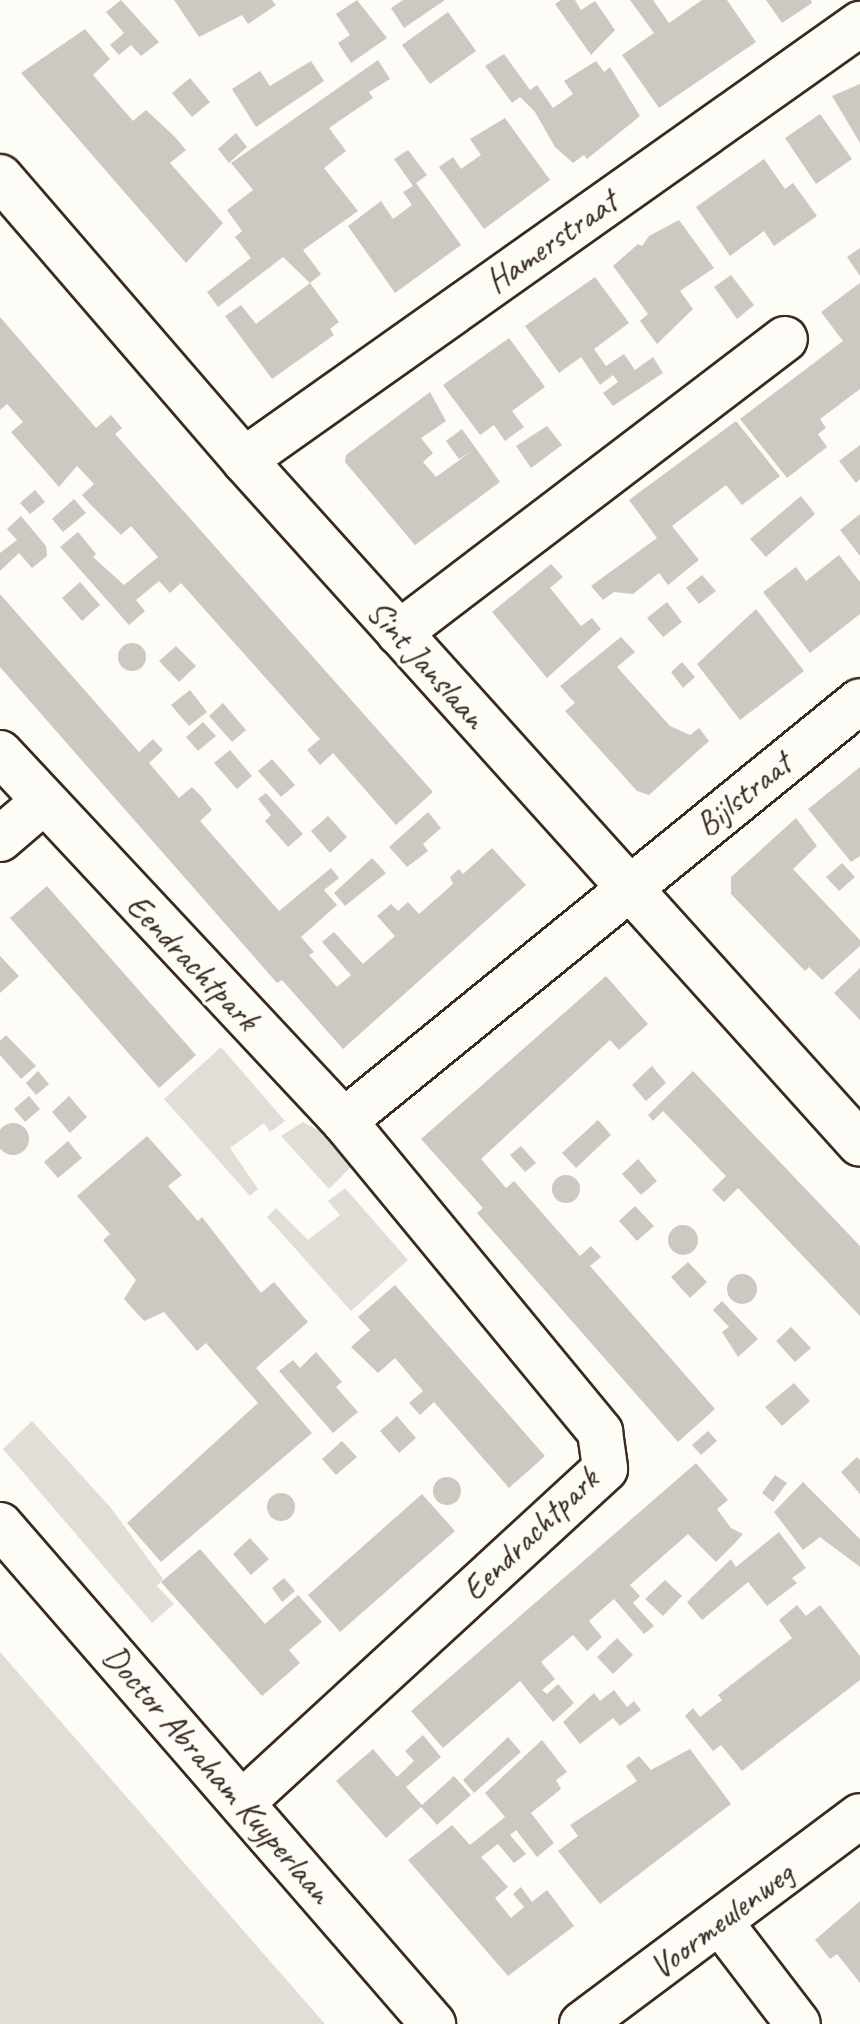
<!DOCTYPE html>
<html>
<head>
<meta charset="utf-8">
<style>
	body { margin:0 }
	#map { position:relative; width:860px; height:2024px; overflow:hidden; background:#fdfcf7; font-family:Caveat,sans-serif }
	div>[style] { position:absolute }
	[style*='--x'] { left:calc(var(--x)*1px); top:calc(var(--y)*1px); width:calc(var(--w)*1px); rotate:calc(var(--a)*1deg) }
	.green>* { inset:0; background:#e1ded7 }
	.building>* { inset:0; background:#cdc8c2 }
	.round { border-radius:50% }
	.roads { filter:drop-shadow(2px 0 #3b2a1e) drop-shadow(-2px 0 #3b2a1e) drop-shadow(0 2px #3b2a1e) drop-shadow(0 -2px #3b2a1e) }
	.minor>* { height:44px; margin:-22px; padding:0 22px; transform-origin:22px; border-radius:22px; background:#fdfcf7 }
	span { translate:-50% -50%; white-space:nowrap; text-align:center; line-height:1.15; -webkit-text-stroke:7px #fdfcf7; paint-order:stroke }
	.street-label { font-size:34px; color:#3b2a1e }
</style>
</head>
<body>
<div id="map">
	<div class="green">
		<i style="clip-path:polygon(221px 1047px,285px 1121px,270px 1132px,264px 1123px,230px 1148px,258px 1189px,250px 1196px,164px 1099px)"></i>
		<i style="clip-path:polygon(303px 1122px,334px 1138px,351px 1167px,329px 1189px,281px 1136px)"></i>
		<i style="clip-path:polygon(345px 1188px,408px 1260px,351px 1311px,267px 1217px,276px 1208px,308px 1240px,340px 1215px,328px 1201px)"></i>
		<i style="clip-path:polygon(32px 1421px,111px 1508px,163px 1579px,157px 1586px,174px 1604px,152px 1623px,3px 1449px)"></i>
		<i style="clip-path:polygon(0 1652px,325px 2024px,0 2024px)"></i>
	</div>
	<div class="building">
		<i style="clip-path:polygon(121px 0,159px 42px,141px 56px,131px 45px,119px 55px,110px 45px,124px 33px,106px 12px)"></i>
		<i style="clip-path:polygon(174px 0,272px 0,276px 5px,248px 24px,242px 15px,199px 37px)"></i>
		<i style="clip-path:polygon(357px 0,387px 38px,351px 63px,338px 43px,350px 35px,336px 14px)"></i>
		<i style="clip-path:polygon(403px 0,445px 0,404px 28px,391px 8px)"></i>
		<i style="clip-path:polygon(561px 0,575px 0,581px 10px,595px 1px,615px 30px,591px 55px,555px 4px)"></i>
		<i style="clip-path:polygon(630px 0,653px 0,669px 23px,702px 0,727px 0,756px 42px,659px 108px,622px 55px,654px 33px)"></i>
		<i style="clip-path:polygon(766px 0,811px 0,812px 3px,782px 23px)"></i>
		<i style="clip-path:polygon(448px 12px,476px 51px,430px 84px,402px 45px)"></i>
		<i style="clip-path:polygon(85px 29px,110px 59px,93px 75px,133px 121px,146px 110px,175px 137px,186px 150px,170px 163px,223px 223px,186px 263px,21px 73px)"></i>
		<i style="clip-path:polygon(504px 54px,530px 90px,537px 85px,553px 108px,573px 94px,564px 81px,596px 61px,604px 72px,610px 67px,640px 116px,587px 159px,584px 155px,573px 163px,555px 147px,535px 112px,520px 97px,512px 103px,485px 66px)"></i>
		<i style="clip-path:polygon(378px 60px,390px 79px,369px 92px,373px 98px,329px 128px,346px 151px,324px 168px,358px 211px,303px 250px,321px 274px,310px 283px,283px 257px,218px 307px,207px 292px,251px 258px,235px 237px,242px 231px,227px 210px,253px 190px,231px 163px)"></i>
		<i style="clip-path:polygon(311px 61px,324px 81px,256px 127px,232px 89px,260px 71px,270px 86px)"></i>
		<i style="clip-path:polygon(190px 78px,210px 102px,192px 117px,172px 93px)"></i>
		<i style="clip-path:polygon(860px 84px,860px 143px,832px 96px)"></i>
		<i style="clip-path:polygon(820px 114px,852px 159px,816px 184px,785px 138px)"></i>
		<i style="clip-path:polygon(505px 118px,550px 180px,484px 229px,439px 167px,453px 157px,461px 169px,481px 155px,470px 139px)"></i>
		<i style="clip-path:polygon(236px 133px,247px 147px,229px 163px,218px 149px)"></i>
		<i style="clip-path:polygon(408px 150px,427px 175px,416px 183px,461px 245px,395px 293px,348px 226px,381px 201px,393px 219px,412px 205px,403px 192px,413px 186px,394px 159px)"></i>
		<i style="clip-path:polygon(764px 159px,785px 189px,793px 183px,817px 216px,774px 246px,764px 231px,730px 256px,696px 207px)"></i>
		<i style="clip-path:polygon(679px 220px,714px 268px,680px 291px,693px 309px,657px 344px,640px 321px,648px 314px,613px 266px,638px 244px,642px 246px,649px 236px)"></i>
		<i style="clip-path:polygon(860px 248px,860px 276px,847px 257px)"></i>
		<i style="clip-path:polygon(731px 275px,754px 305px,737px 319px,714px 287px)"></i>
		<i style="clip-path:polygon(595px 277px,629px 323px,594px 349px,606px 366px,624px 354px,635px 370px,653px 357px,663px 373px,613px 406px,603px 393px,618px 382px,613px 375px,600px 385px,581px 357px,559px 373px,525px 326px)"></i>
		<i style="clip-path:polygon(310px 283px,339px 322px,330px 329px,334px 335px,272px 379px,225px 316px,241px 305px,256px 324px)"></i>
		<i style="clip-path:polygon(860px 283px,860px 389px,820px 419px,826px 428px,818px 434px,827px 447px,787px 478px,740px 419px,843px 341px,821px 312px)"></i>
		<i style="clip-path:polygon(0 317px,96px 428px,111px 415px,122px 428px,115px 434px,123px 443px,433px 792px,396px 825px,333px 753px,320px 765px,307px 750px,320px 739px,181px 583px,170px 593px,159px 581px,136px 600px,145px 611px,129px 625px,60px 547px,78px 532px,96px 554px,93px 557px,124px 585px,158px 557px,131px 526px,121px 535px,90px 504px,82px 495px,94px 484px,77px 466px,59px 487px,11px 432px,23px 422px,7px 404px,0 410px)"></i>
		<i style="clip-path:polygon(509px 338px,545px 387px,512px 411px,524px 427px,505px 441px,494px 425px,480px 435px,443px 385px)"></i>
		<i style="clip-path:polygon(430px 392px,446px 421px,421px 438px,433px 453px,423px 462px,436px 477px,472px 451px,459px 459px,446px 441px,462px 429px,500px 482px,415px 545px,345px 462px,346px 455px)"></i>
		<i style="clip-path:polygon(736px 421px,780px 476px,742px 505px,726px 485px,672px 526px,699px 560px,668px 585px,659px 573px,633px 594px,614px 592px,603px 600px,591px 586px,657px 538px,629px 500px)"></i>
		<i style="clip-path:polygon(547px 426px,562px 445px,531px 468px,516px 446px)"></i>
		<i style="clip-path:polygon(860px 445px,860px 479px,856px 483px,839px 461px)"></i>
		<i style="clip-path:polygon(35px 490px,45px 502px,30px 514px,20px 503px)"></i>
		<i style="clip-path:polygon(801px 496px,815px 514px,766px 557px,750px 539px)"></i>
		<i style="clip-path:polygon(74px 499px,86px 513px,63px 532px,52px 519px)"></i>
		<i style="clip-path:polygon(860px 514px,860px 556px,840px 530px)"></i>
		<i style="clip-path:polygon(21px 516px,46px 546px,47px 556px,32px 568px,19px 553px,0 571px,0 553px,17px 540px,7px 529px)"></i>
		<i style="clip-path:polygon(839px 555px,860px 582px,860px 614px,810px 653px,763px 592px,796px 567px,806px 581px)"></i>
		<i style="clip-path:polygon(551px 564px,563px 577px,550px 588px,581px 626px,592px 618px,601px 629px,547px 678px,492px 612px)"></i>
		<i style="clip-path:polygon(702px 575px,716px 591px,699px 604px,686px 588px)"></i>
		<i style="clip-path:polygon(80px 582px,100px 605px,82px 621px,62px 598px)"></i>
		<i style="clip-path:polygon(0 594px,139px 752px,153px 739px,163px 750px,149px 763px,179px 798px,192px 787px,202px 797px,212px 810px,200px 821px,279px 911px,331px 868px,339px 878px,324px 890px,337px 905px,301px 937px,314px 952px,309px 955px,337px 987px,351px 975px,322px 942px,334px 932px,363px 964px,395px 936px,377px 916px,391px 904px,398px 911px,408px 902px,419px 914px,453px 884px,450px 877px,459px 869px,463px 874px,492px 848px,526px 885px,343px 1049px,282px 980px,277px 983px,0 667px)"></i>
		<i style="clip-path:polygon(667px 602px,682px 622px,663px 637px,647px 618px)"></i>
		<i style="clip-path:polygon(756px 609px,804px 671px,740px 720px,697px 664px)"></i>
		<i style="clip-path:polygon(621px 637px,635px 652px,617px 667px,670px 726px,690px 735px,699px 728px,709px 741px,649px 795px,637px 791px,565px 711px,575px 703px,560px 686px)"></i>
		<i class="round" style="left:118px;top:643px;width:28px;height:28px"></i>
		<i style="clip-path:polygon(176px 646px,196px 666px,179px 682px,159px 661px)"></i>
		<i style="clip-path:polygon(682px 662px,695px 677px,683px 688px,671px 672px)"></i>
		<i style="clip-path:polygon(190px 690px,207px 712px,189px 726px,171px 705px)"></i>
		<i style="clip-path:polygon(223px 703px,246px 730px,232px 742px,209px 716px)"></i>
		<i style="clip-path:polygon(203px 722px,216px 736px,198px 751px,186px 737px)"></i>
		<i style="clip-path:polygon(230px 750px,252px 776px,237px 789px,214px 763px)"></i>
		<i style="clip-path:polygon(272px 759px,295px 785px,281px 797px,258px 771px)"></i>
		<i style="clip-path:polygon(860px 767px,860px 856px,851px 862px,808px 809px)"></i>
		<i style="clip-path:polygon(266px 793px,303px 834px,288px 847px,265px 821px,271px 815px,258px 799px)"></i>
		<i style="clip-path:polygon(428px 812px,441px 828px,423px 844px,428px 851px,407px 867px,389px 847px)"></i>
		<i style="clip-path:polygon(328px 816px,347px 837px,330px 853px,311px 831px)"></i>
		<i style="clip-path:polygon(796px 818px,817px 846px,793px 869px,860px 940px,860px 946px,822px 980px,809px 967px,805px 971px,731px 894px,731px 877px)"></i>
		<i style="clip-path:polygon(372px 858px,386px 873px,345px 906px,334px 893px)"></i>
		<i style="clip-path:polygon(842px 863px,855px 877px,839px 891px,826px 877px)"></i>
		<i style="clip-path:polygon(47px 886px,196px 1055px,159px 1088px,10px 918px)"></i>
		<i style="clip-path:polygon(0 956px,19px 976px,0 993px)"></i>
		<i style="clip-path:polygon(860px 968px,860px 1020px,834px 993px)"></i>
		<i style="clip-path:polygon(606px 976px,648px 1024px,619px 1050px,610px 1040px,481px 1159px,506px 1188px,514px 1181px,580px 1256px,591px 1246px,601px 1257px,590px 1266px,715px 1409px,678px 1442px,477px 1213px,483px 1208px,421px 1139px)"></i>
		<i style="clip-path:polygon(6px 1035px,36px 1066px,21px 1079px,0 1055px,0 1041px)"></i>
		<i style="clip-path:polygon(652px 1066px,666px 1083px,646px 1101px,632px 1085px)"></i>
		<i style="clip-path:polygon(38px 1071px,49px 1084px,36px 1095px,26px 1083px)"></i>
		<i style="clip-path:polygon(693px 1071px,860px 1246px,860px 1316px,738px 1188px,724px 1202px,712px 1190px,726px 1176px,663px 1111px,653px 1121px,648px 1115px)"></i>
		<i style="clip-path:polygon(29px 1096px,40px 1109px,25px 1122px,14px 1109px)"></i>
		<i style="clip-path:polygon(69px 1096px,87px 1117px,70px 1133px,52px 1112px)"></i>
		<i style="clip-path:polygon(598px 1120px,611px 1135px,576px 1168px,562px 1153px)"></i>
		<i class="round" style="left:-3px;top:1123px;width:32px;height:32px"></i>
		<i style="clip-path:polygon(147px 1136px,182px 1175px,168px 1186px,198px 1221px,202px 1217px,261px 1293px,274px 1282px,308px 1322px,256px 1368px,312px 1433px,161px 1562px,127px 1523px,258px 1403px,206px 1343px,197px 1351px,164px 1312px,144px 1321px,124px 1299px,136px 1280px,103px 1240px,110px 1234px,77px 1196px)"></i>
		<i style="clip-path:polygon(68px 1141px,82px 1158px,58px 1178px,44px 1162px)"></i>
		<i style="clip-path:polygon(521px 1146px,536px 1163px,525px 1172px,510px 1155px)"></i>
		<i style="clip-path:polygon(638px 1159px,657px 1181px,641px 1195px,622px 1174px)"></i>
		<i class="round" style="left:552px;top:1175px;width:28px;height:28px"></i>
		<i style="clip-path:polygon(635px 1206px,654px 1226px,637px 1241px,619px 1221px)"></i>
		<i class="round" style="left:668px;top:1225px;width:30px;height:30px"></i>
		<i style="clip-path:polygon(688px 1262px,707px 1282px,690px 1298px,671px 1277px)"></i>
		<i class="round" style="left:727px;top:1274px;width:30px;height:30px"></i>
		<i style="clip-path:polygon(395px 1285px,545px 1456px,509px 1488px,434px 1402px,420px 1415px,409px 1403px,423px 1391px,395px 1358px,378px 1373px,351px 1347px,370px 1330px,358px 1317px)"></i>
		<i style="clip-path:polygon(722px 1301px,758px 1339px,738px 1357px,722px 1332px,729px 1327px,713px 1310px)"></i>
		<i style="clip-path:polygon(791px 1327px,811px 1348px,795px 1362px,776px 1341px)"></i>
		<i style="clip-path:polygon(316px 1352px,342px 1382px,336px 1387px,358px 1412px,333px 1433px,279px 1371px,293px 1360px,300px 1368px)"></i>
		<i style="clip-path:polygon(794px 1383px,810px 1401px,782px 1426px,765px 1407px)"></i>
		<i style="clip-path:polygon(397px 1416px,416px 1438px,399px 1453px,380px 1431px)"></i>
		<i style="clip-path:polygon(708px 1431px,717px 1441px,701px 1455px,692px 1445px)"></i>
		<i style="clip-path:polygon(342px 1441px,357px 1457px,336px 1475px,322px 1459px)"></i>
		<i style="clip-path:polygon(857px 1457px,860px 1460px,860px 1494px,841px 1472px)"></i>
		<i style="clip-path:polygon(696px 1463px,728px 1500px,717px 1509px,731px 1528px,743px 1534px,735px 1543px,716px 1562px,688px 1534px,630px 1585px,640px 1596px,633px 1603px,654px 1626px,644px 1634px,614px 1599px,589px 1621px,602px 1637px,587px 1651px,573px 1635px,541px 1662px,555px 1679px,542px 1690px,547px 1694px,558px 1684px,574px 1703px,553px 1722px,520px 1681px,443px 1748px,411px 1711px)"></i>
		<i style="clip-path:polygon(775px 1475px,787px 1483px,773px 1502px,762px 1493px)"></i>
		<i class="round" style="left:433px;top:1477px;width:28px;height:28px"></i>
		<i style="clip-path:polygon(803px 1482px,860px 1539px,860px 1567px,820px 1537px,803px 1550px,774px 1512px)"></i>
		<i class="round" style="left:267px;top:1493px;width:28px;height:28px"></i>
		<i style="clip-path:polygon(422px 1494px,455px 1531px,340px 1632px,308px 1595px)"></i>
		<i style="clip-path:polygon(779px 1532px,806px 1568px,792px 1578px,797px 1583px,767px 1606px,748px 1582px,702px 1620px,687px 1602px,731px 1559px,736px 1567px)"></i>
		<i style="clip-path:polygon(250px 1538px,269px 1559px,251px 1575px,233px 1554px)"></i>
		<i style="clip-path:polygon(200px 1549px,265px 1624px,298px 1595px,322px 1622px,289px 1650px,300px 1663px,262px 1696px,161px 1582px)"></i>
		<i style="clip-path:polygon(284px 1578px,295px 1591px,282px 1602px,272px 1588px)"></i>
		<i style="clip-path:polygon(665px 1580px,682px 1596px,663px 1616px,645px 1599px)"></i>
		<i style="clip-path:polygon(797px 1605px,806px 1616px,820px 1605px,860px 1656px,860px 1680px,742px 1771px,721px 1745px,713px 1751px,685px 1716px,693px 1708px,700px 1717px,722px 1700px,718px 1695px,792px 1638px,779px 1620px)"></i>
		<i style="clip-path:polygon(617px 1638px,633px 1655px,613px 1674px,597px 1657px)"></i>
		<i style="clip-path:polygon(614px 1690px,627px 1707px,634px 1701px,641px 1710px,620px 1726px,613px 1718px,580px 1744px,563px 1722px,594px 1693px,600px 1701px)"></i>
		<i style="clip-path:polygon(423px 1735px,441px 1757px,406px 1787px,422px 1805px,454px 1776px,471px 1795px,437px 1825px,421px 1807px,386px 1838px,336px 1781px,373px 1749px,397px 1777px,414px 1761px,405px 1751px)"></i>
		<i style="clip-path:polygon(508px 1737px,521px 1752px,474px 1793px,463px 1780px)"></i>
		<i style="clip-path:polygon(542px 1740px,567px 1772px,556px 1780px,561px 1789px,531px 1813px,554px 1843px,537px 1857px,516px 1830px,510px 1835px,526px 1854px,514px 1863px,498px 1844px,481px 1857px,508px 1887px,495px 1898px,511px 1918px,524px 1907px,513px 1894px,521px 1887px,532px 1902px,547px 1890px,574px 1926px,508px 1976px,408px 1860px,452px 1825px,470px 1845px,505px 1817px,485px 1793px)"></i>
		<i style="clip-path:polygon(690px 1749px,731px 1804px,600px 1904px,558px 1851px,578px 1836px,570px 1825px,637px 1781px,626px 1766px,639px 1756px,651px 1770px)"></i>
		<i style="clip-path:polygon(860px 1901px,860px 1983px,837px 1954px,830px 1959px,815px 1940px)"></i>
	</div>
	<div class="roads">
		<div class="minor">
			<i style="--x:0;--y:177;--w:374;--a:49.2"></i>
			<i style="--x:244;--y:460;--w:920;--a:47.99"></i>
			<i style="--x:244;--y:460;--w:755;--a:-35.29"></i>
			<i style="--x:399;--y:633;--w:485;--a:-37.3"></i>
			<i style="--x:0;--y:753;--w:504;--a:46.93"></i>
			<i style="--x:344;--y:1121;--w:403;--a:50.5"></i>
			<i style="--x:600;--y:1432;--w:37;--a:82"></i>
			<i style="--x:605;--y:1469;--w:490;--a:137.4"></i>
			<i style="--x:0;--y:839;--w:55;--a:-40.6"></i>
			<i style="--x:344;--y:1121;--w:665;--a:-39.14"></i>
			<i style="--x:0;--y:1525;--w:661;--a:49.05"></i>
			<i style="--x:720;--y:1922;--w:128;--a:52.6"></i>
			<i style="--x:582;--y:2024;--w:347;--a:-36.8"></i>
		</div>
	</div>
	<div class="street-label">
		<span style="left:551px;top:241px;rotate:-35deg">Hamerstraat</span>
		<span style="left:427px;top:664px;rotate:48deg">Sint Janslaan</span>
		<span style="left:743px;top:794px;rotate:-39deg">Bijlstraat</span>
		<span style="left:193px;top:962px;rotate:46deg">Eendrachtpark</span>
		<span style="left:530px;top:1534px;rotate:-44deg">Eendrachtpark</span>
		<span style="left:218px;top:1774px;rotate:49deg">Doctor Abraham Kuyperlaan</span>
		<span style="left:721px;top:1920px;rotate:-37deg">Voormeulenweg</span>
	</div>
</div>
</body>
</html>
